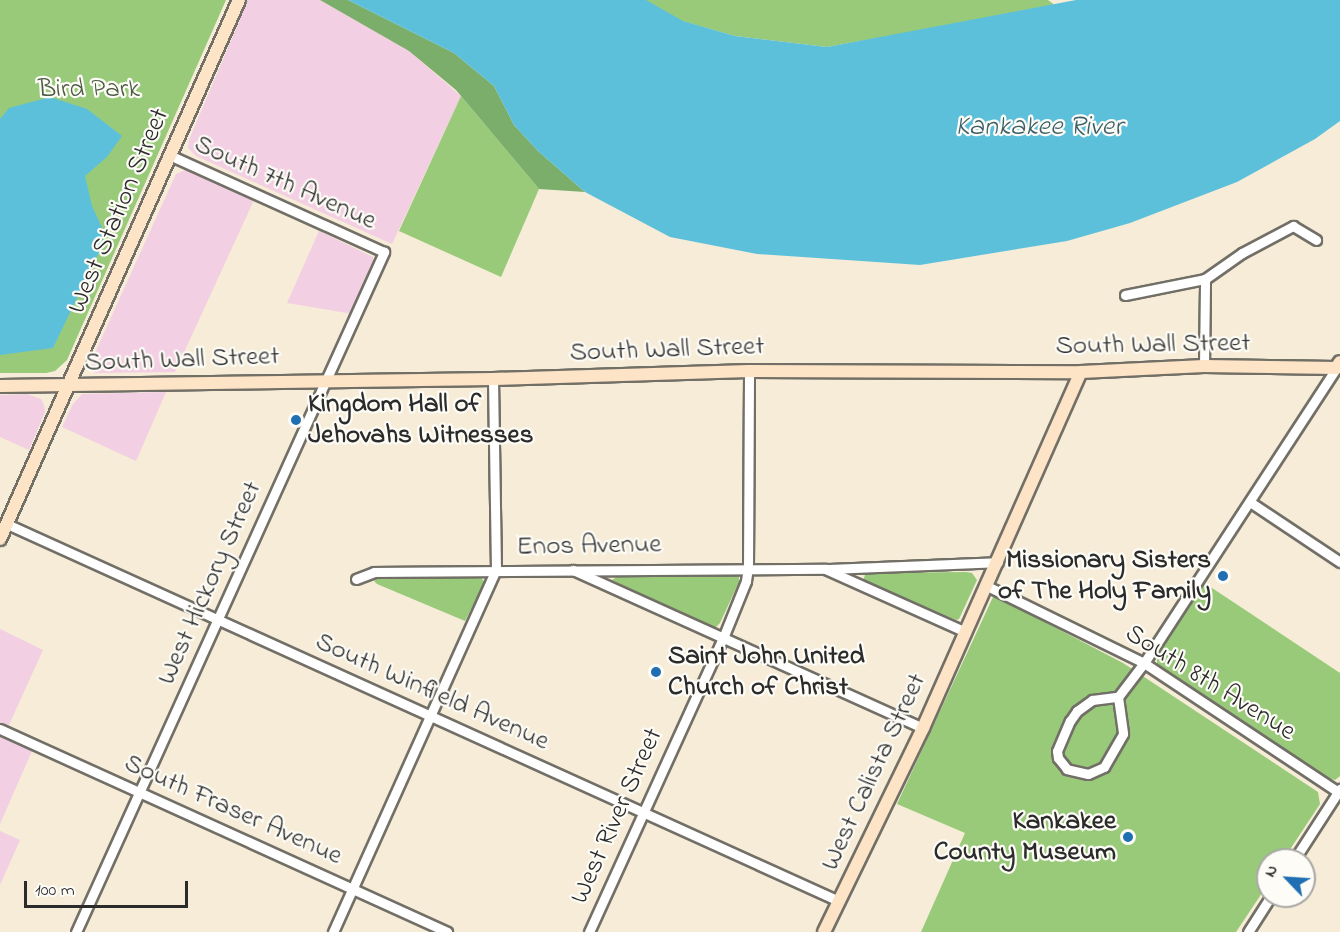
<!DOCTYPE html>
<html>
<head>
<meta charset="utf-8">
<style>
	body { margin:0 }
	#map { position:relative; width:1340px; height:932px; overflow:hidden; background:#f6ecd7; font-family:"Indie Flower",sans-serif }
	div>[style] { position:absolute }
	[style*='--x'] { left:calc(var(--x)*1px); top:calc(var(--y)*1px); width:calc(var(--w)*1px); rotate:calc(var(--a)*1deg) }
	.built>* { inset:0; background:#f2cfe2 }
	.green>* { inset:0; background:#98ca7a }
	.forest>* { inset:0; background:#7aae6a }
	.water>* { inset:0; background:#5dc0db }
	.roads { filter:drop-shadow(2px 0 #726f67) drop-shadow(-2px 0 #726f67) drop-shadow(0 2px #726f67) drop-shadow(0 -2px #726f67) }
	.street>* { height:9px; margin:-4.5px; padding:0 4.5px; transform-origin:4.5px; border-radius:4.5px; background:#fff }
	.secondary>* { height:12px; margin:-6px; padding:0 6px; transform-origin:6px; border-radius:6px; background:#fee4c6 }
	.dots>* { width:16px; height:16px; translate:-50% -50%; box-sizing:border-box; border:3px solid #fdfcf7; border-radius:50% }
	span { translate:-50% -50%; white-space:nowrap; text-align:center; line-height:1.15; -webkit-text-stroke:4.5px #fdfcf7; paint-order:stroke }
	.park-label { font-size:27px; color:#4c5b43 }
	.street-label { font-size:27px; color:#2b2b2b }
	.poi-label { font-size:27px; color:#2b2b2b; font-weight:700 }
	.left { translate:0 -50%; text-align:left }
	.right { translate:-100% -50%; text-align:right }
	.water-label { font-size:28px; color:#3c5f69; font-style:italic }
	.north { position:absolute; left:1256px; top:848px; width:60px; height:60px; box-sizing:border-box; background:#fdfcf7; border:2px solid #a9a8a5; border-radius:50%; rotate:295deg; font-size:16px; font-weight:700; line-height:24px; text-align:center; color:#2b2b2b }
	.north::after { content:''; display:block; margin:auto; width:21px; height:27px; background:#1f6fb2; clip-path:polygon(50% 0,100% 100%,50% 72%,0 100%) }
	.scale { position:absolute; left:24px; top:881px; width:164px; height:27px; box-sizing:border-box; border:3px solid #2b2b2b; border-top:0; padding-left:8px; font-size:18px; line-height:21px; white-space:nowrap; color:#2b2b2b; -webkit-text-stroke:4px #fdfcf7; paint-order:stroke }
</style>
</head>
<body>
<div id="map">
	<div class="built">
		<i style="clip-path:polygon(248px 0,320px 0,409px 51px,461px 96px,392px 244px,196px 156px,188px 148px,189px 140px)"></i>
		<i style="clip-path:polygon(186px 170px,254px 200px,175px 372px,95px 373px,91px 370px,94px 355px,176px 174px)"></i>
		<i style="clip-path:polygon(319px 231px,373px 257px,374px 266px,353px 314px,287px 303px)"></i>
		<i style="clip-path:polygon(166px 392px,136px 461px,62px 427px,73px 404px,82px 394px)"></i>
		<i style="clip-path:polygon(27px 394px,41px 399px,44px 405px,45px 412px,29px 450px,0 437px,0 395px)"></i>
		<i style="clip-path:polygon(0 629px,43px 650px,3px 738px,32px 751px,0 824px)"></i>
		<i style="clip-path:polygon(0 831px,20px 840px,0 885px)"></i>
	</div>
	<div class="green">
		<i style="clip-path:polygon(0 0,226px 0,67px 360px,55px 371px,46px 373px,0 373px)"></i>
		<i style="clip-path:polygon(643px 0,1048px 0,1056px 6px,827px 47px,735px 36px,675px 19px)"></i>
		<i style="clip-path:polygon(461px 96px,539px 189px,501px 277px,399px 231px)"></i>
		<i style="clip-path:polygon(966px 572px,972px 573px,977px 580px,959px 619px,956px 620px,863px 580px,866px 573px)"></i>
		<i style="clip-path:polygon(730px 574px,739px 577px,739px 582px,720px 623px,714px 629px,612px 580px,618px 576px)"></i>
		<i style="clip-path:polygon(379px 577px,480px 577px,485px 582px,465px 621px,377px 584px,374px 581px)"></i>
		<i style="clip-path:polygon(1203px 582px,1340px 673px,1340px 776px,1335px 780px,1325px 777px,1157px 664px,1157px 652px)"></i>
		<i style="clip-path:polygon(993px 597px,999px 598px,1123px 663px,1318px 792px,1320px 804px,1283px 860px,1268px 860px,1268px 884px,1236px 932px,921px 932px,965px 833px,897px 804px)"></i>
	</div>
	<div class="forest">
		<i style="clip-path:polygon(320px 0,348px 0,454px 53px,494px 86px,514px 125px,538px 151px,585px 192px,539px 189px,456px 90px,409px 51px)"></i>
	</div>
	<div class="water">
		<i style="clip-path:polygon(348px 0,646px 0,683px 21px,735px 36px,827px 47px,1076px 0,1340px 0,1340px 121px,1315px 139px,1237px 182px,1130px 223px,1067px 241px,920px 265px,757px 254px,670px 237px,585px 192px,538px 151px,514px 125px,494px 86px,454px 53px)"></i>
		<i style="clip-path:polygon(50px 97px,87px 109px,122px 136px,107px 157px,85px 176px,92px 206px,104px 232px,100px 250px,53px 348px,0 355px,0 119px,9px 108px)"></i>
	</div>
	<div class="roads">
		<div class="street">
			<i style="--x:1125;--y:295;--w:82;--a:-11.3"></i>
			<i style="--x:1205;--y:279;--w:45;--a:-35.1"></i>
			<i style="--x:1242;--y:253;--w:58;--a:-27.9"></i>
			<i style="--x:1293;--y:226;--w:27;--a:31"></i>
			<i style="--x:1204;--y:366;--w:87;--a:-89.3"></i>
			<i style="--x:1250;--y:502;--w:108;--a:33.7"></i>
			<i style="--x:7;--y:524;--w:913;--a:24.38"></i>
			<i style="--x:827;--y:569;--w:171;--a:-2.3"></i>
			<i style="--x:573;--y:570;--w:384;--a:24.3"></i>
			<i style="--x:356;--y:579;--w:19;--a:-21"></i>
			<i style="--x:374;--y:572;--w:451;--a:-0.4"></i>
			<i style="--x:825;--y:569;--w:154;--a:24.1"></i>
			<i style="--x:987;--y:586;--w:175;--a:26.1"></i>
			<i style="--x:1144;--y:663;--w:235;--a:33.6"></i>
			<i style="--x:1118;--y:697;--w:37;--a:82"></i>
			<i style="--x:1123;--y:734;--w:38;--a:120"></i>
			<i style="--x:1104;--y:767;--w:17;--a:156"></i>
			<i style="--x:1088;--y:774;--w:22;--a:-167"></i>
			<i style="--x:1067;--y:769;--w:14;--a:-129"></i>
			<i style="--x:1058;--y:758;--w:7;--a:-98"></i>
			<i style="--x:1057;--y:751;--w:33;--a:-67"></i>
			<i style="--x:1070;--y:721;--w:12;--a:-55"></i>
			<i style="--x:1077;--y:711;--w:19;--a:-36"></i>
			<i style="--x:1092;--y:700;--w:26;--a:-7"></i>
			<i style="--x:1118;--y:697;--w:43;--a:-52.6"></i>
			<i style="--x:1144;--y:663;--w:352;--a:-56.9"></i>
			<i style="--x:0;--y:729;--w:491;--a:24.4"></i>
			<i style="--x:1294;--y:860;--w:85;--a:-57.1"></i>
			<i style="--x:76;--y:932;--w:747;--a:-65.63"></i>
			<i style="--x:384;--y:252;--w:236;--a:-155.7"></i>
			<i style="--x:333;--y:932;--w:397;--a:-65.8"></i>
			<i style="--x:496;--y:570;--w:191;--a:-90.9"></i>
			<i style="--x:589;--y:932;--w:323;--a:-65.5"></i>
			<i style="--x:723;--y:638;--w:61;--a:-68"></i>
			<i style="--x:746;--y:581;--w:14;--a:-82"></i>
			<i style="--x:748;--y:567;--w:196;--a:-89.7"></i>
			<i style="--x:1248;--y:932;--w:43;--a:-57.4"></i>
		</div>
		<div class="secondary">
			<i style="--x:0;--y:386;--w:493;--a:-0.8"></i>
			<i style="--x:493;--y:379;--w:256;--a:-1.8"></i>
			<i style="--x:749;--y:371;--w:332;--a:0.2"></i>
			<i style="--x:1081;--y:372;--w:123;--a:-2.8"></i>
			<i style="--x:1204;--y:366;--w:132;--a:0.9"></i>
			<i style="--x:1336;--y:368;--w:7;--a:-56"></i>
			<i style="--x:0;--y:539;--w:590;--a:-66.09"></i>
			<i style="--x:824;--y:932;--w:227;--a:-64.1"></i>
			<i style="--x:923;--y:728;--w:389;--a:-66.1"></i>
		</div>
	</div>
	<div class="dots">
		<i style="left:296px;top:420px;background:#1f6fb2"></i>
		<i style="left:1223px;top:576px;background:#1f6fb2"></i>
		<i style="left:656px;top:672px;background:#1f6fb2"></i>
		<i style="left:1128px;top:837px;background:#1f6fb2"></i>
	</div>
	<div class="park-label">
		<span style="left:89px;top:90px">Bird Park</span>
	</div>
	<div class="street-label">
		<span style="left:285px;top:183px;rotate:24deg">South 7th Avenue</span>
		<span style="left:119px;top:211px;rotate:-67deg">West Station Street</span>
		<span style="left:1153px;top:345px;rotate:-1deg">South Wall Street</span>
		<span style="left:667px;top:350px;rotate:-2deg">South Wall Street</span>
		<span style="left:182px;top:360px;rotate:-2deg">South Wall Street</span>
		<span style="left:589px;top:546px;rotate:-1deg">Enos Avenue</span>
		<span style="left:210px;top:583px;rotate:-66deg">West Hickory Street</span>
		<span style="left:1210px;top:683px;rotate:32deg">South 8th Avenue</span>
		<span style="left:432px;top:692px;rotate:24deg">South Winfield Avenue</span>
		<span style="left:874px;top:772px;rotate:-65deg">West Calista Street</span>
		<span style="left:233px;top:810px;rotate:24deg">South Fraser Avenue</span>
		<span style="left:617px;top:816px;rotate:-66deg">West River Street</span>
	</div>
	<div class="poi-label">
		<span class="left" style="left:308px;top:420px">Kingdom Hall of<br>Jehovahs Witnesses</span>
		<span class="right" style="left:1211px;top:576px">Missionary Sisters<br>of The Holy Family</span>
		<span class="left" style="left:668px;top:672px">Saint John United<br>Church of Christ</span>
		<span class="right" style="left:1116px;top:837px">Kankakee<br>County Museum</span>
	</div>
	<div class="water-label">
		<span style="left:1039px;top:128px">Kankakee River</span>
	</div>
	<div class="north">N</div>
	<div class="scale">100 m</div>
</div>
</body>
</html>
